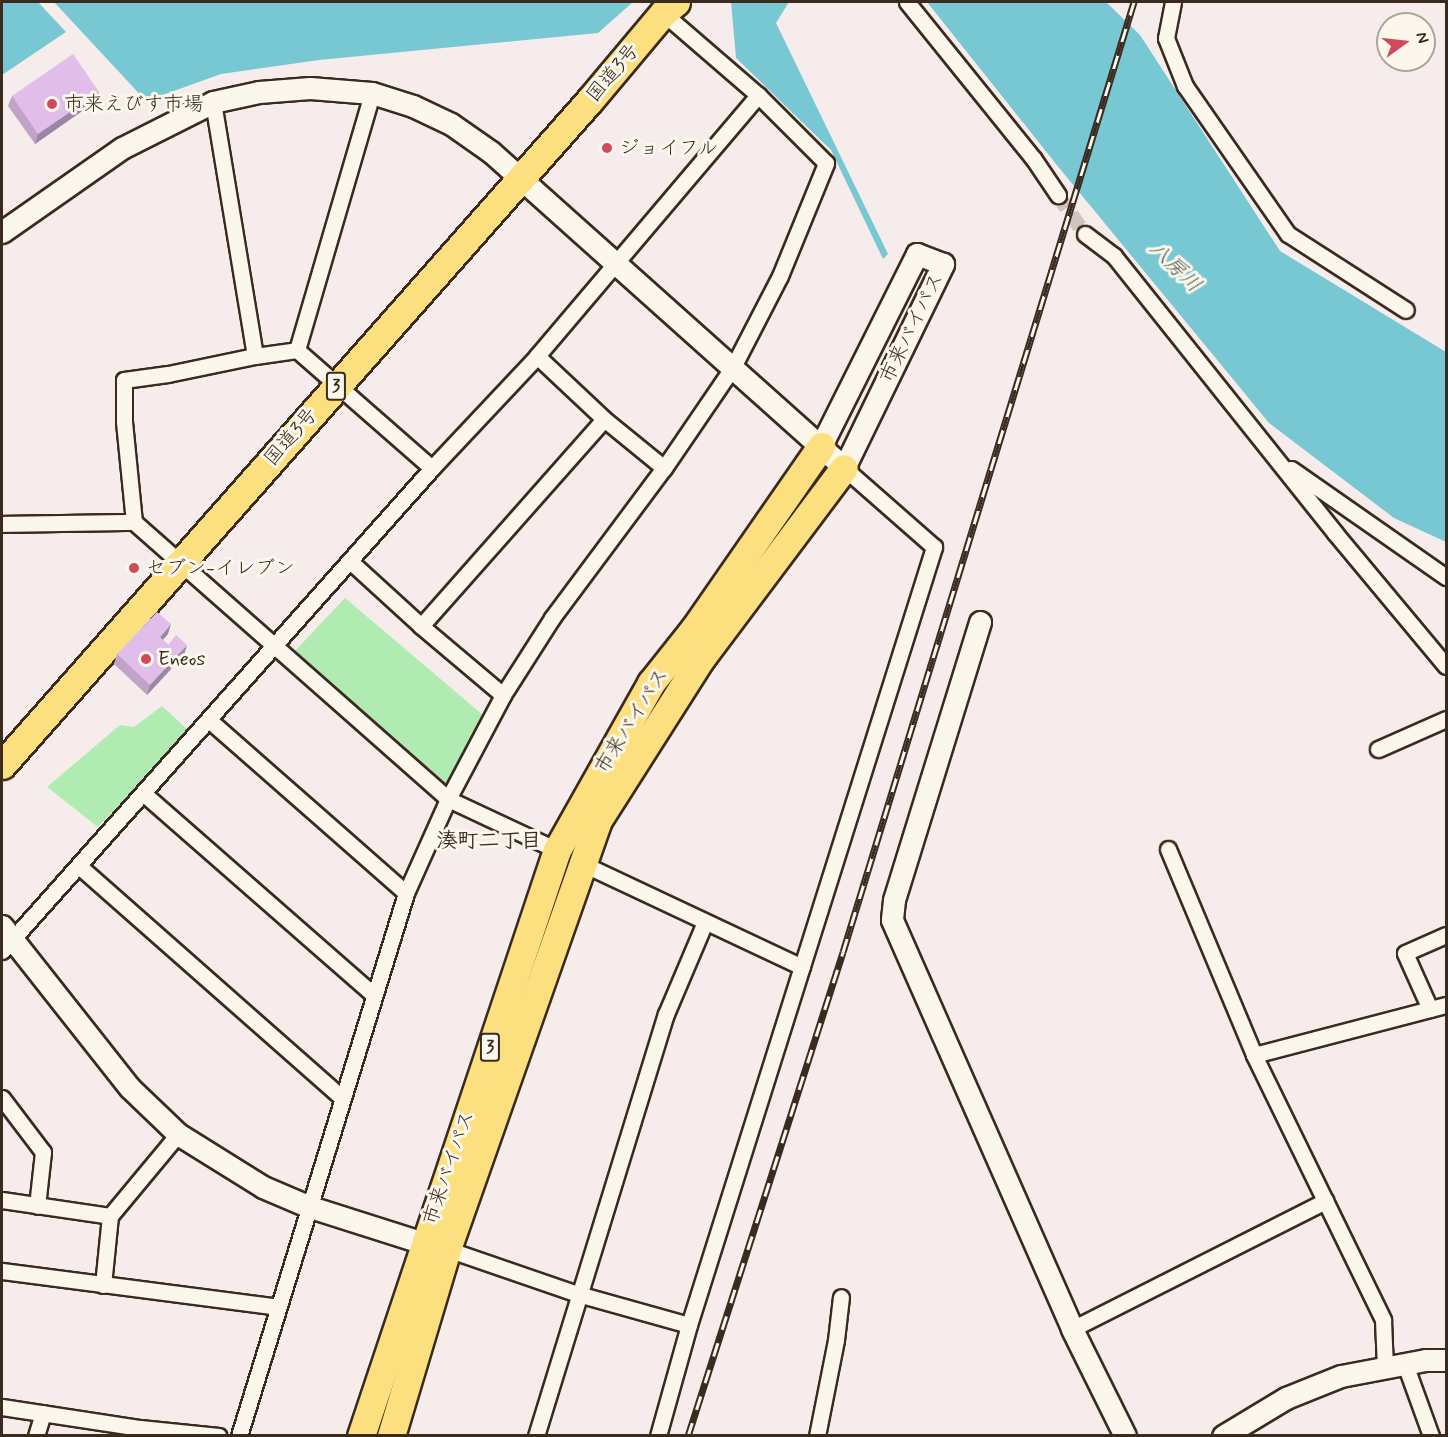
<!DOCTYPE html>
<html>
<head>
<meta charset="utf-8">
<style>
	body { margin:0 }
	#map { position:relative; width:1448px; height:1437px; overflow:hidden; background:#f6eceb; font-family:Mynerve,"Klee One",sans-serif }
	div>[style] { position:absolute }
	[style*='--x'] { left:calc(var(--x)*1px); top:calc(var(--y)*1px); width:calc(var(--w)*1px); rotate:calc(var(--a)*1deg) }
	.green>* { inset:0; background:#b0ecb1 }
	.water>* { inset:0; background:#78c8d3 }
	.street-tunnel>* { height:15px; margin-top:-7.5px; transform-origin:0; background:repeating-linear-gradient(90deg,#d1c5c2 0 15px,transparent 0 23px) }
	.roads { filter:drop-shadow(2px 0 #3b2a1e) drop-shadow(-2px 0 #3b2a1e) drop-shadow(0 2px #3b2a1e) drop-shadow(0 -2px #3b2a1e) }
	.street>* { height:15px; margin:-7.5px; padding:0 7.5px; transform-origin:7.5px; border-radius:7.5px; background:#fbf7ec }
	.secondary>* { height:21px; margin:-10.5px; padding:0 10.5px; transform-origin:10.5px; border-radius:10.5px; background:#fbf7ec }
	.highway>* { height:27px; margin:-13.5px; padding:0 13.5px; transform-origin:13.5px; border-radius:13.5px; background:#fce080 }
	.rail>* { height:7px; margin-top:-3.5px; transform-origin:0; background:repeating-linear-gradient(90deg,#fbf7ec 0 14px,#3b2a1e 0 28px); box-sizing:border-box; border-block:2px solid #3b2a1e }
	.wall>* { inset:0; background:#c1a3c8 }
	.shaded-wall>* { inset:0; background:#9d85a3 }
	.building>* { inset:0; background:#e0bee9 }
	.dots>* { width:16px; height:16px; translate:-50% -50%; box-sizing:border-box; border:3px solid #fbf7ec; border-radius:50% }
	span { translate:-50% -50%; white-space:nowrap; text-align:center; line-height:1.15; -webkit-text-stroke:6px #fbf7ec; paint-order:stroke }
	.shield-label span { padding:2px 4px; background:#fbf7ec; border:2px solid; border-radius:4px; -webkit-text-stroke-width:0 }
	.shield-label { font-size:18px; color:#3b2a1e; font-weight:700 }
	.street-label { font-size:20px; color:#3b2a1e }
	.poi-label { font-size:20px; color:#3b2a1e }
	.left { translate:0 -50%; text-align:left }
	.water-label { font-size:21px; color:#4d5954; font-style:italic }
	.neighbourhood-label { font-size:21px; color:#3b2a1e; font-weight:700 }
	.frame { position:absolute; inset:0; border:3px solid #3b2a1e; pointer-events:none }
	.north { position:absolute; left:1376px; top:12px; width:60px; height:60px; box-sizing:border-box; background:#fbf7ec; border:2px solid #aea59a; border-radius:50%; rotate:75deg; font-size:16px; font-weight:700; line-height:24px; text-align:center; color:#3b2a1e }
	.north::after { content:''; display:block; margin:auto; width:21px; height:27px; background:#d1495b; clip-path:polygon(50% 0,100% 100%,50% 72%,0 100%) }
</style>
</head>
<body>
<div id="map">
	<div class="green">
		<i style="clip-path:polygon(345px 598px,483px 715px,447px 792px,292px 654px)"></i>
		<i style="clip-path:polygon(162px 706px,189px 731px,98px 827px,47px 787px,120px 725px,134px 727px)"></i>
	</div>
	<div class="water">
		<i style="clip-path:polygon(2px 2px,38px 2px,66px 32px,2px 75px)"></i>
		<i style="clip-path:polygon(54px 2px,633px 2px,598px 33px,319px 60px,221px 74px,146px 101px)"></i>
		<i style="clip-path:polygon(731px 2px,789px 2px,776px 23px,888px 254px,883px 259px,831px 150px,736px 58px)"></i>
		<i style="clip-path:polygon(927px 2px,1106px 2px,1140px 35px,1280px 251px,1446px 352px,1446px 542px,1394px 518px,1269px 423px,1056px 164px)"></i>
	</div>
	<div class="street-tunnel">
		<i style="--x:1058;--y:195;--w:47;--a:55.3"></i>
	</div>
	<div class="roads">
		<div class="street">
			<i style="--x:907;--y:2;--w:201;--a:51.1"></i>
			<i style="--x:1033;--y:158;--w:45;--a:56"></i>
			<i style="--x:1173;--y:2;--w:37;--a:101"></i>
			<i style="--x:1166;--y:38;--w:52;--a:68.4"></i>
			<i style="--x:1185;--y:86;--w:180;--a:55.2"></i>
			<i style="--x:1288;--y:234;--w:140;--a:32.8"></i>
			<i style="--x:213;--y:102;--w:257;--a:80.6"></i>
			<i style="--x:1085;--y:234;--w:36;--a:37"></i>
			<i style="--x:1114;--y:256;--w:354;--a:51.4"></i>
			<i style="--x:1335;--y:533;--w:173;--a:50.2"></i>
			<i style="--x:297;--y:350;--w:268;--a:-73.7"></i>
			<i style="--x:537;--y:356;--w:92;--a:43.2"></i>
			<i style="--x:604;--y:419;--w:77;--a:39.2"></i>
			<i style="--x:1291;--y:469;--w:189;--a:34.9"></i>
			<i style="--x:134;--y:522;--w:100;--a:-95.7"></i>
			<i style="--x:124;--y:422;--w:42;--a:-90"></i>
			<i style="--x:124;--y:380;--w:44;--a:-7.8"></i>
			<i style="--x:168;--y:374;--w:89;--a:-11.7"></i>
			<i style="--x:255;--y:356;--w:42;--a:-8.1"></i>
			<i style="--x:297;--y:350;--w:179;--a:41.2"></i>
			<i style="--x:2;--y:524;--w:132;--a:-0.9"></i>
			<i style="--x:134;--y:522;--w:419;--a:41.4"></i>
			<i style="--x:448;--y:799;--w:120;--a:25.1"></i>
			<i style="--x:351;--y:562;--w:95;--a:42.4"></i>
			<i style="--x:421;--y:626;--w:107;--a:40.1"></i>
			<i style="--x:421;--y:626;--w:276;--a:-48.5"></i>
			<i style="--x:209;--y:720;--w:262;--a:41.3"></i>
			<i style="--x:1378;--y:749;--w:74;--a:-23.8"></i>
			<i style="--x:143;--y:793;--w:307;--a:41.2"></i>
			<i style="--x:1168;--y:849;--w:223;--a:67.3"></i>
			<i style="--x:1254;--y:1055;--w:295;--a:64"></i>
			<i style="--x:1383;--y:1320;--w:48;--a:87.6"></i>
			<i style="--x:581;--y:863;--w:244;--a:25.2"></i>
			<i style="--x:79;--y:866;--w:351;--a:41.4"></i>
			<i style="--x:2;--y:951;--w:647;--a:-48.32"></i>
			<i style="--x:432;--y:468;--w:154;--a:-46.8"></i>
			<i style="--x:537;--y:356;--w:342;--a:-49.7"></i>
			<i style="--x:1430;--y:1009;--w:61;--a:-114.1"></i>
			<i style="--x:1405;--y:953;--w:45;--a:-23.7"></i>
			<i style="--x:1254;--y:1055;--w:198;--a:-14.6"></i>
			<i style="--x:2;--y:1098;--w:68;--a:52.8"></i>
			<i style="--x:43;--y:1152;--w:54;--a:96.3"></i>
			<i style="--x:2;--y:1200;--w:109;--a:8.4"></i>
			<i style="--x:447;--y:1249;--w:139;--a:19"></i>
			<i style="--x:578;--y:1294;--w:115;--a:15.6"></i>
			<i style="--x:2;--y:1271;--w:278;--a:7.4"></i>
			<i style="--x:103;--y:1285;--w:69;--a:-84.2"></i>
			<i style="--x:110;--y:1216;--w:107;--a:-50.3"></i>
			<i style="--x:1072;--y:1329;--w:284;--a:-26.8"></i>
			<i style="--x:1405;--y:1364;--w:77;--a:70.1"></i>
			<i style="--x:2;--y:1407;--w:140;--a:8.7"></i>
			<i style="--x:140;--y:1428;--w:79;--a:5.8"></i>
			<i style="--x:36;--y:1436;--w:24;--a:-73"></i>
			<i style="--x:239;--y:1436;--w:568;--a:-72.9"></i>
			<i style="--x:406;--y:893;--w:103;--a:-65.9"></i>
			<i style="--x:448;--y:799;--w:118;--a:-62.1"></i>
			<i style="--x:503;--y:695;--w:91;--a:-57.5"></i>
			<i style="--x:552;--y:618;--w:187;--a:-53.3"></i>
			<i style="--x:664;--y:468;--w:122;--a:-55.7"></i>
			<i style="--x:733;--y:367;--w:102;--a:-62.7"></i>
			<i style="--x:780;--y:276;--w:122;--a:-67.8"></i>
			<i style="--x:826;--y:163;--w:96;--a:-135"></i>
			<i style="--x:758;--y:95;--w:125;--a:-139.2"></i>
			<i style="--x:536;--y:1436;--w:442;--a:-72.9"></i>
			<i style="--x:666;--y:1014;--w:100;--a:-67"></i>
			<i style="--x:658;--y:1436;--w:115;--a:-74.4"></i>
			<i style="--x:689;--y:1325;--w:816;--a:-72.52"></i>
			<i style="--x:934;--y:547;--w:120;--a:-138.7"></i>
			<i style="--x:817;--y:1436;--w:98;--a:-78.8"></i>
			<i style="--x:836;--y:1340;--w:43;--a:-83.4"></i>
		</div>
		<div class="secondary">
			<i style="--x:2;--y:232;--w:146;--a:-35"></i>
			<i style="--x:122;--y:148;--w:102;--a:-26.8"></i>
			<i style="--x:213;--y:102;--w:47;--a:-12.3"></i>
			<i style="--x:259;--y:92;--w:51;--a:-4.5"></i>
			<i style="--x:310;--y:88;--w:62;--a:4.6"></i>
			<i style="--x:372;--y:93;--w:43;--a:17.6"></i>
			<i style="--x:413;--y:106;--w:42;--a:25.3"></i>
			<i style="--x:451;--y:124;--w:49;--a:35"></i>
			<i style="--x:491;--y:152;--w:474;--a:41.8"></i>
			<i style="--x:844;--y:468;--w:227;--a:-64.1"></i>
			<i style="--x:943;--y:264;--w:28;--a:-159"></i>
			<i style="--x:917;--y:254;--w:215;--a:116.6"></i>
			<i style="--x:980;--y:622;--w:291;--a:107.2"></i>
			<i style="--x:894;--y:900;--w:20;--a:96"></i>
			<i style="--x:892;--y:920;--w:447;--a:66.2"></i>
			<i style="--x:1072;--y:1329;--w:119;--a:63.6"></i>
			<i style="--x:2;--y:926;--w:206;--a:51.7"></i>
			<i style="--x:130;--y:1088;--w:66;--a:43.8"></i>
			<i style="--x:178;--y:1134;--w:100;--a:31.9"></i>
			<i style="--x:263;--y:1187;--w:51;--a:23.1"></i>
			<i style="--x:310;--y:1207;--w:135;--a:17.6"></i>
			<i style="--x:1223;--y:1436;--w:74;--a:-31.1"></i>
			<i style="--x:1286;--y:1398;--w:59;--a:-21.8"></i>
			<i style="--x:1341;--y:1376;--w:86;--a:-10.7"></i>
			<i style="--x:1426;--y:1360;--w:20;--a:0"></i>
		</div>
		<div class="highway">
			<i style="--x:2;--y:765;--w:888;--a:-48.52"></i>
			<i style="--x:590;--y:100;--w:114;--a:-50"></i>
			<i style="--x:663;--y:13;--w:17;--a:-40"></i>
			<i style="--x:361;--y:1436;--w:618;--a:-71.51"></i>
			<i style="--x:557;--y:850;--w:192;--a:-60.6"></i>
			<i style="--x:651;--y:683;--w:69;--a:-51.5"></i>
			<i style="--x:694;--y:629;--w:223;--a:-55.2"></i>
			<i style="--x:391;--y:1436;--w:195;--a:-73.3"></i>
			<i style="--x:447;--y:1249;--w:455;--a:-70.6"></i>
			<i style="--x:598;--y:820;--w:193;--a:-57.5"></i>
			<i style="--x:702;--y:657;--w:236;--a:-53.1"></i>
		</div>
	</div>
	<div class="rail">
		<i style="--x:688;--y:1436;--w:508;--a:-72.24"></i>
		<i style="--x:843;--y:952;--w:994;--a:-72.97"></i>
	</div>
	<div class="wall">
		<i style="clip-path:polygon(99px 92px,95px 102px,35px 144px,8px 106px,12px 96px)"></i>
		<i style="clip-path:polygon(168px 634px,163px 640px,168px 645px,184px 655px,147px 695px,114px 664px,117px 654px)"></i>
	</div>
	<div class="shaded-wall">
		<i style="clip-path:polygon(99px 92px,95px 102px,35px 144px,38px 134px)"></i>
		<i style="clip-path:polygon(171px 624px,168px 634px,156px 647px,160px 637px)"></i>
		<i style="clip-path:polygon(187px 645px,184px 655px,147px 695px,150px 685px)"></i>
	</div>
	<div class="building">
		<i style="clip-path:polygon(73px 54px,99px 92px,38px 134px,12px 96px)"></i>
		<i style="clip-path:polygon(157px 612px,171px 624px,160px 637px,168px 645px,176px 635px,187px 645px,150px 685px,117px 654px)"></i>
	</div>
	<div class="dots">
		<i style="left:52px;top:104px;background:#d1495b"></i>
		<i style="left:607px;top:148px;background:#d1495b"></i>
		<i style="left:134px;top:568px;background:#d1495b"></i>
		<i style="left:146px;top:659px;background:#d1495b"></i>
	</div>
	<div class="shield-label">
		<span style="left:336px;top:386px">3</span>
		<span style="left:490px;top:1047px">3</span>
	</div>
	<div class="street-label">
		<span style="left:613px;top:73px;rotate:-50deg">国道3号</span>
		<span style="left:912px;top:328px;rotate:-64deg">市来バイパス</span>
		<span style="left:291px;top:437px;rotate:-49deg">国道3号</span>
		<span style="left:632px;top:721px;rotate:-58deg">市来バイパス</span>
		<span style="left:449px;top:1168px;rotate:-71deg">市来バイパス</span>
	</div>
	<div class="poi-label">
		<span class="left" style="left:64px;top:104px">市来えびす市場</span>
		<span class="left" style="left:619px;top:148px">ジョイフル</span>
		<span class="left" style="left:146px;top:568px">セブン-イレブン</span>
		<span class="left" style="left:158px;top:659px">Eneos</span>
	</div>
	<div class="water-label">
		<span style="left:1175px;top:267px;rotate:44deg">八房川</span>
	</div>
	<div class="neighbourhood-label">
		<span style="left:489px;top:841px">湊町二丁目</span>
	</div>
	<div class="frame"></div>
	<div class="north">N</div>
</div>
</body>
</html>
